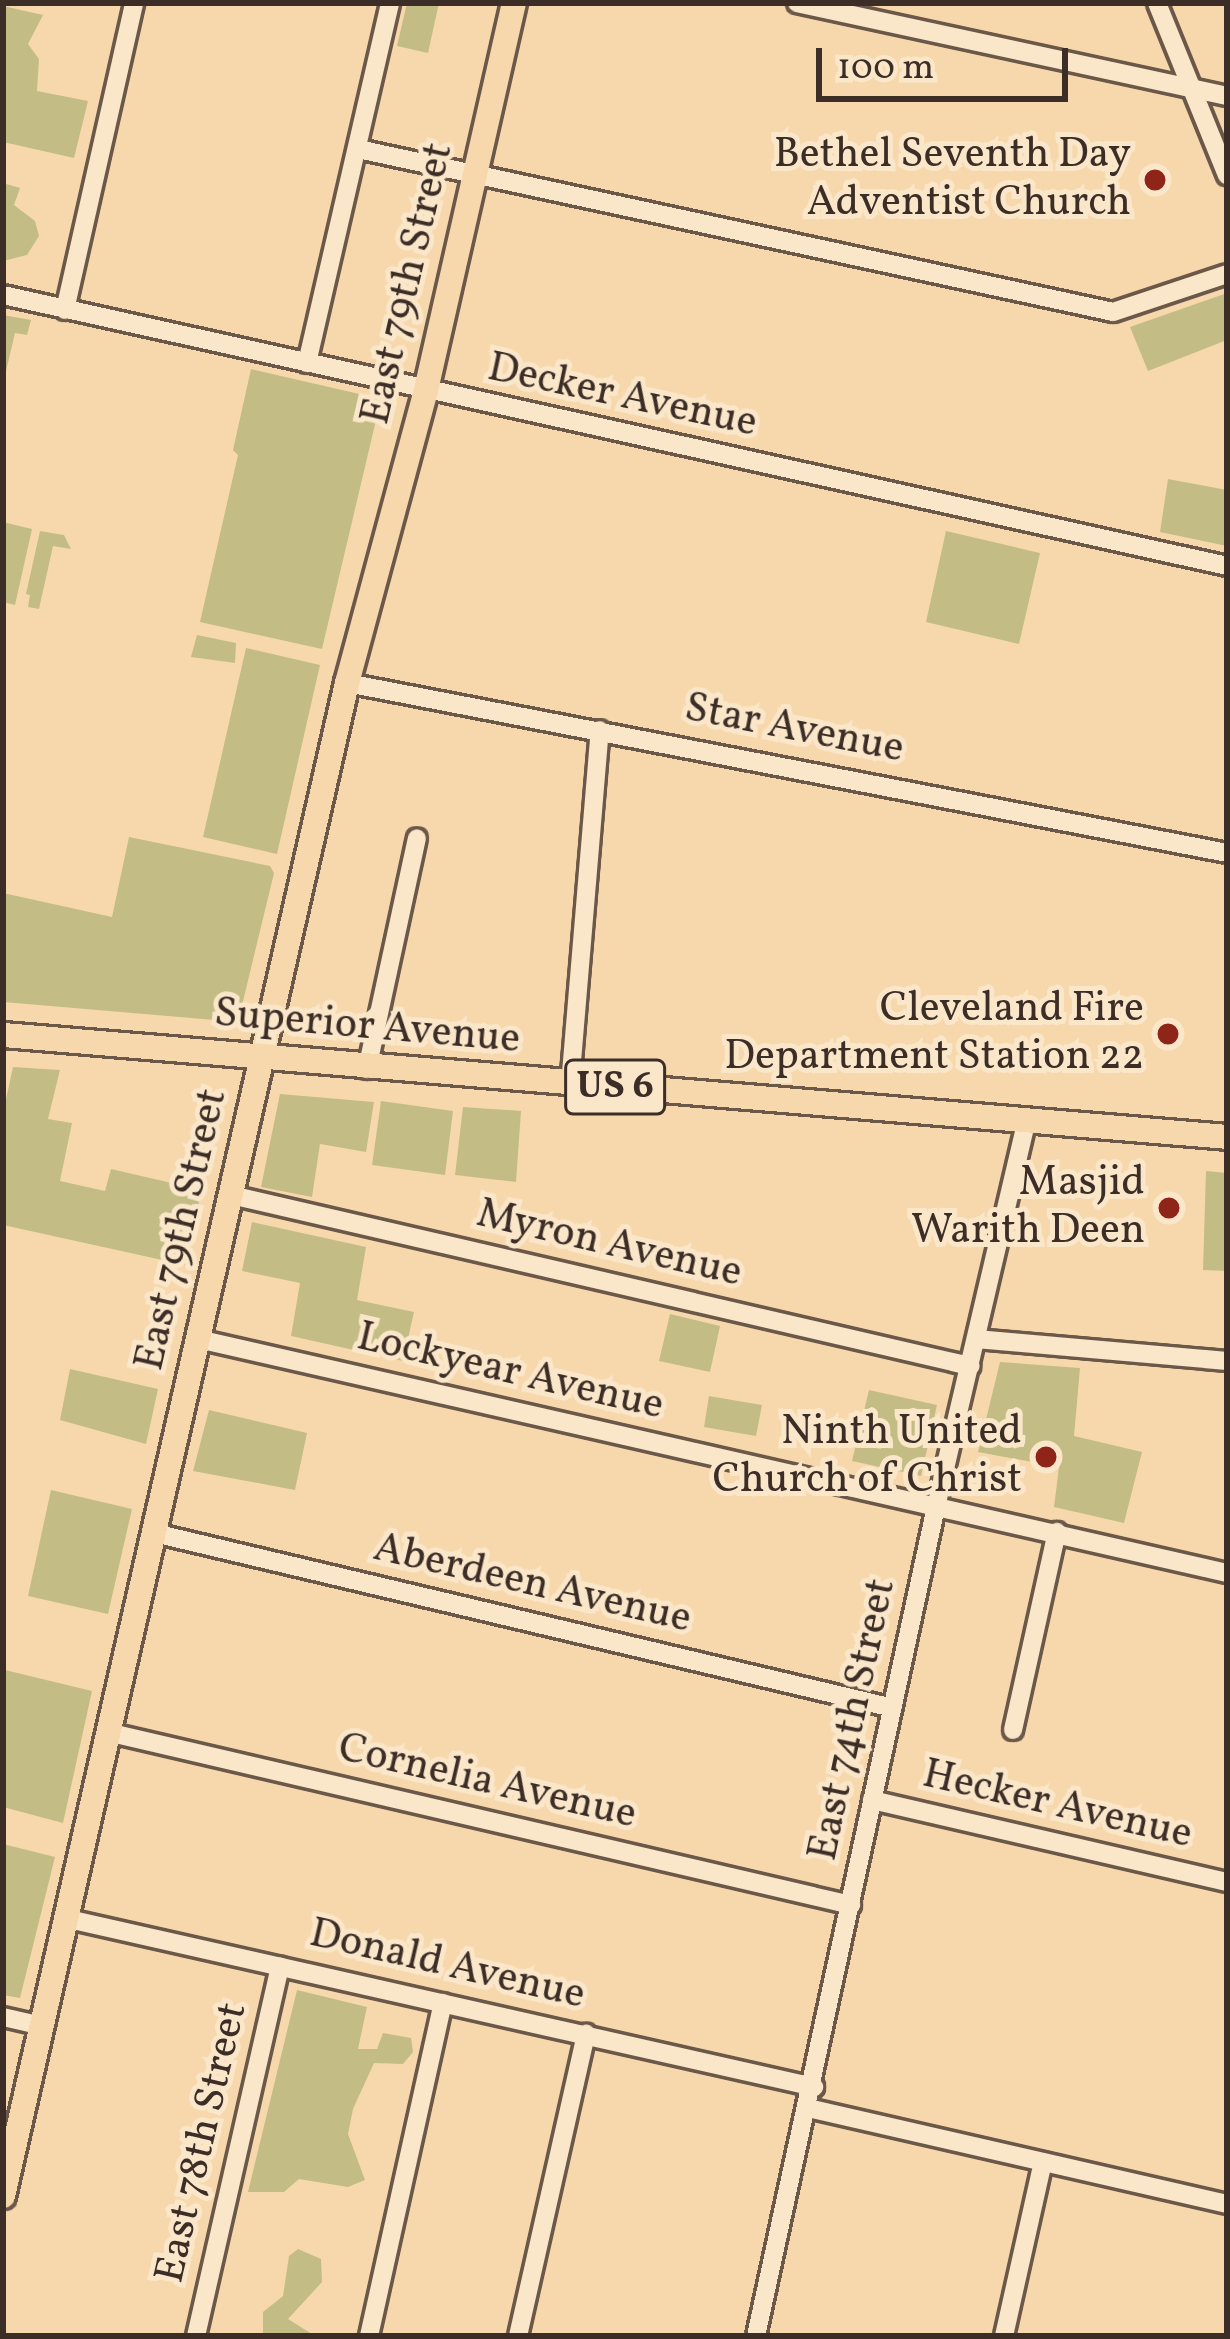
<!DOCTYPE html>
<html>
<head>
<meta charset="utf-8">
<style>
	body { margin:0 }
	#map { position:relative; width:1230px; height:2339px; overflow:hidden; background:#f7d8ac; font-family:Vollkorn,serif }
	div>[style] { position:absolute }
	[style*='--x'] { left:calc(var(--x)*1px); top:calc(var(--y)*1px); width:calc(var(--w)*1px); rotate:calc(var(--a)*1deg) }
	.green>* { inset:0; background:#c3bd85 }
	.roads { filter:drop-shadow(3px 0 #6b5848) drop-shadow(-3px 0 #6b5848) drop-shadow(0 3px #6b5848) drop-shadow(0 -3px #6b5848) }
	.minor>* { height:18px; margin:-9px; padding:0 9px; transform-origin:9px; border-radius:9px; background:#fae6c9 }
	.major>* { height:24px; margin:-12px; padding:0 12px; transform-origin:12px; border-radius:12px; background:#f7d8ac }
	.dots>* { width:33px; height:33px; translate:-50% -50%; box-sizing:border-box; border:6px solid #fae6c9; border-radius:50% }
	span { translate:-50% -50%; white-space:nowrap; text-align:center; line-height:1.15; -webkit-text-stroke:10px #fae6c9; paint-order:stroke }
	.shield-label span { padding:3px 9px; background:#fae6c9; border:3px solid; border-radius:9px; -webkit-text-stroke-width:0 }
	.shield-label { font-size:39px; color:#3c2d27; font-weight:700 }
	.poi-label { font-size:42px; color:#3c2d27 }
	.right { translate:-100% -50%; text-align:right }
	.street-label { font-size:42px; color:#3c2d27 }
	.frame { position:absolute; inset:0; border:6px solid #3c2d27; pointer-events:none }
	.scale { position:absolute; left:816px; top:48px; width:252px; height:54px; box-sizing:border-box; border:6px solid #3c2d27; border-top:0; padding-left:15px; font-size:36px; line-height:42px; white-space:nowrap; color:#3c2d27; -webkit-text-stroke:9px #fae6c9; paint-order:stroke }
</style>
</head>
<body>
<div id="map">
	<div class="green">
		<i style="clip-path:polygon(407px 3px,439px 3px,428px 53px,397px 46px)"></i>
		<i style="clip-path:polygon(3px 6px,43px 15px,28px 44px,39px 59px,37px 91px,88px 101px,74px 158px,3px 142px)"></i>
		<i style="clip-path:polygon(3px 183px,20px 188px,14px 205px,35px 221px,39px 236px,27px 255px,3px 261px)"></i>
		<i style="clip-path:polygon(1227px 293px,1227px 340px,1148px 371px,1130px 327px)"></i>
		<i style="clip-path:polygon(3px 315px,31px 320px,27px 335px,15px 333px,3px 384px)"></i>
		<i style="clip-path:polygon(251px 369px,381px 399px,322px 649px,200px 622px,238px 455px,233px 450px)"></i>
		<i style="clip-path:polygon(1168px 479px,1227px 490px,1227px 546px,1160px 532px)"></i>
		<i style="clip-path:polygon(3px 522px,32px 529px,15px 605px,3px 602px)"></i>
		<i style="clip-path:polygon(40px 531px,64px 535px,71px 549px,53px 546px,39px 609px,28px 607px,30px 595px,26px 594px)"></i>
		<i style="clip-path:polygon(946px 531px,1040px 553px,1019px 644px,926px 622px)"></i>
		<i style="clip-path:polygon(197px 635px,236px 643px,235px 663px,191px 657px)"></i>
		<i style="clip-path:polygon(246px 648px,320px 665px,277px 854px,203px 837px)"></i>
		<i style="clip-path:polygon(129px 837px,270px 866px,274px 873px,238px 1022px,3px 1002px,3px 893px,112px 917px)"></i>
		<i style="clip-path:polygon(13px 1067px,60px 1070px,48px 1119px,72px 1123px,60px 1181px,105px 1191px,111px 1169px,202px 1190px,185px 1265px,3px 1225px,3px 1113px)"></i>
		<i style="clip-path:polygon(280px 1094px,374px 1102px,366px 1152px,320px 1144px,312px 1197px,261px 1187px)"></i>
		<i style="clip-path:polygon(381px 1101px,453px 1111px,445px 1175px,372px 1165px)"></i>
		<i style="clip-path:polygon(463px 1107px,521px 1111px,516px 1182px,455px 1175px)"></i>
		<i style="clip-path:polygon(1206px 1171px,1227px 1173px,1227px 1271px,1203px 1270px)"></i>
		<i style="clip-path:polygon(252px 1222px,366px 1247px,357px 1300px,414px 1312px,403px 1361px,291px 1336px,300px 1283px,242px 1271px)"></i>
		<i style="clip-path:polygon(670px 1314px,720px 1326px,710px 1372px,659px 1361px)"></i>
		<i style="clip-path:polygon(1000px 1362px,1080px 1368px,1074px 1436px,1142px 1452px,1124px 1523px,1054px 1507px,1059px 1467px,978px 1452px)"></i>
		<i style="clip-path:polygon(70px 1369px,158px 1389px,146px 1444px,60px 1420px)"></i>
		<i style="clip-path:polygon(869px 1390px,937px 1405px,921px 1476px,852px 1461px)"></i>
		<i style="clip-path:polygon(709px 1396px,762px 1405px,756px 1436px,704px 1427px)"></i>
		<i style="clip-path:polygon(209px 1410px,307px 1433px,295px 1490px,193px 1471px)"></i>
		<i style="clip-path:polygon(51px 1490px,132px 1509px,108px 1614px,28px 1596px)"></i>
		<i style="clip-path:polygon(5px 1670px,92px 1691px,63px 1823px,3px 1807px)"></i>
		<i style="clip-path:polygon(3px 1844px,55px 1857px,20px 1998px,3px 1995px)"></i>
		<i style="clip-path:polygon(297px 1990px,367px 2007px,358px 2049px,377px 2049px,383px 2033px,411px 2038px,413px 2052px,403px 2064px,374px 2063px,353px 2109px,348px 2134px,365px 2180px,348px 2187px,299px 2179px,284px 2192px,248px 2192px)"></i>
		<i style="clip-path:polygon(298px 2249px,321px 2259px,322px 2282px,288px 2319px,312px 2334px,263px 2336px,263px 2312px,283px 2296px,289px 2256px)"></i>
	</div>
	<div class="roads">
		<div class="minor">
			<i style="--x:797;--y:3;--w:440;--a:12.2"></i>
			<i style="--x:1157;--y:3;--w:186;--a:67.9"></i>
			<i style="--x:358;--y:149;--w:772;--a:12.18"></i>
			<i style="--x:1113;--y:312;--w:120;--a:-18.4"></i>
			<i style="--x:3;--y:295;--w:1254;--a:12.48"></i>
			<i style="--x:65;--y:310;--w:315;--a:-77.3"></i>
			<i style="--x:307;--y:363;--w:369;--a:-77"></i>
			<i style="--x:347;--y:683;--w:896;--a:10.93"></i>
			<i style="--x:367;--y:1069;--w:236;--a:-77.8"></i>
			<i style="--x:570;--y:1085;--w:356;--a:-85.2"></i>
			<i style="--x:231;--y:1195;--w:759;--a:13.03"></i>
			<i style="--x:198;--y:1339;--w:1055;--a:12.81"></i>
			<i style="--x:976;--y:1339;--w:252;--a:5"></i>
			<i style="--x:154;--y:1533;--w:759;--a:13.32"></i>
			<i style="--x:1013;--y:1730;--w:203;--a:-77.5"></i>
			<i style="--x:107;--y:1732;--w:764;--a:13.09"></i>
			<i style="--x:872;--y:1800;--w:364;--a:13"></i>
			<i style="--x:64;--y:1918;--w:769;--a:12.7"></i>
			<i style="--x:3;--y:2017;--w:37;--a:13"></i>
			<i style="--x:808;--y:2108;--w:430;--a:12.9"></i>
			<i style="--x:196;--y:2336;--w:379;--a:-77.2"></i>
			<i style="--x:369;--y:2336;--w:341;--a:-77.5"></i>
			<i style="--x:518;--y:2336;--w:310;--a:-77.3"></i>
			<i style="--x:756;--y:2336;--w:848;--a:-77.75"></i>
			<i style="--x:936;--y:1507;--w:399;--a:-76.8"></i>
			<i style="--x:1004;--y:2336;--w:178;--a:-77.4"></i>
		</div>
		<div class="major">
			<i style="--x:3;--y:1035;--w:1228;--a:4.76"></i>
			<i style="--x:3;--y:2196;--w:1552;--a:-77.19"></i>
			<i style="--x:347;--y:683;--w:303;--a:-74.9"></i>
			<i style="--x:426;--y:390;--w:397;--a:-77.2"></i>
		</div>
	</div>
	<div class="dots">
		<i style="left:1155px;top:180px;background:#8f2418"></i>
		<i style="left:1168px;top:1034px;background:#8f2418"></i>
		<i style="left:1169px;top:1208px;background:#8f2418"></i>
		<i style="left:1046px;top:1457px;background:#8f2418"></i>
	</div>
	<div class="shield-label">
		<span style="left:615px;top:1087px">US 6</span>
	</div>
	<div class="poi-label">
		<span class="right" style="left:1131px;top:180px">Bethel Seventh Day<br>Adventist Church</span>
		<span class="right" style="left:1144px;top:1034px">Cleveland Fire<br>Department Station 22</span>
		<span class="right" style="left:1145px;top:1208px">Masjid<br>Warith Deen</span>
		<span class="right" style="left:1022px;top:1457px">Ninth United<br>Church of Christ</span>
	</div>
	<div class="street-label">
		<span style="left:409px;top:284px;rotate:-77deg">East 79th Street</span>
		<span style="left:622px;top:397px;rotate:12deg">Decker Avenue</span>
		<span style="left:794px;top:730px;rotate:11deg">Star Avenue</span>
		<span style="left:367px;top:1028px;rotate:5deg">Superior Avenue</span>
		<span style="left:183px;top:1230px;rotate:-77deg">East 79th Street</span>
		<span style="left:609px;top:1245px;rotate:13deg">Myron Avenue</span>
		<span style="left:510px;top:1373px;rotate:13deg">Lockyear Avenue</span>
		<span style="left:532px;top:1585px;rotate:13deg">Aberdeen Avenue</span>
		<span style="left:854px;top:1720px;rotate:-78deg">East 74th Street</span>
		<span style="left:487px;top:1783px;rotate:13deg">Cornelia Avenue</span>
		<span style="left:1057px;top:1806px;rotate:13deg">Hecker Avenue</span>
		<span style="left:447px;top:1966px;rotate:13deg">Donald Avenue</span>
		<span style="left:203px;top:2143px;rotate:-77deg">East 78th Street</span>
	</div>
	<div class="frame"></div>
	<div class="scale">100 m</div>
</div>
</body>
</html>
